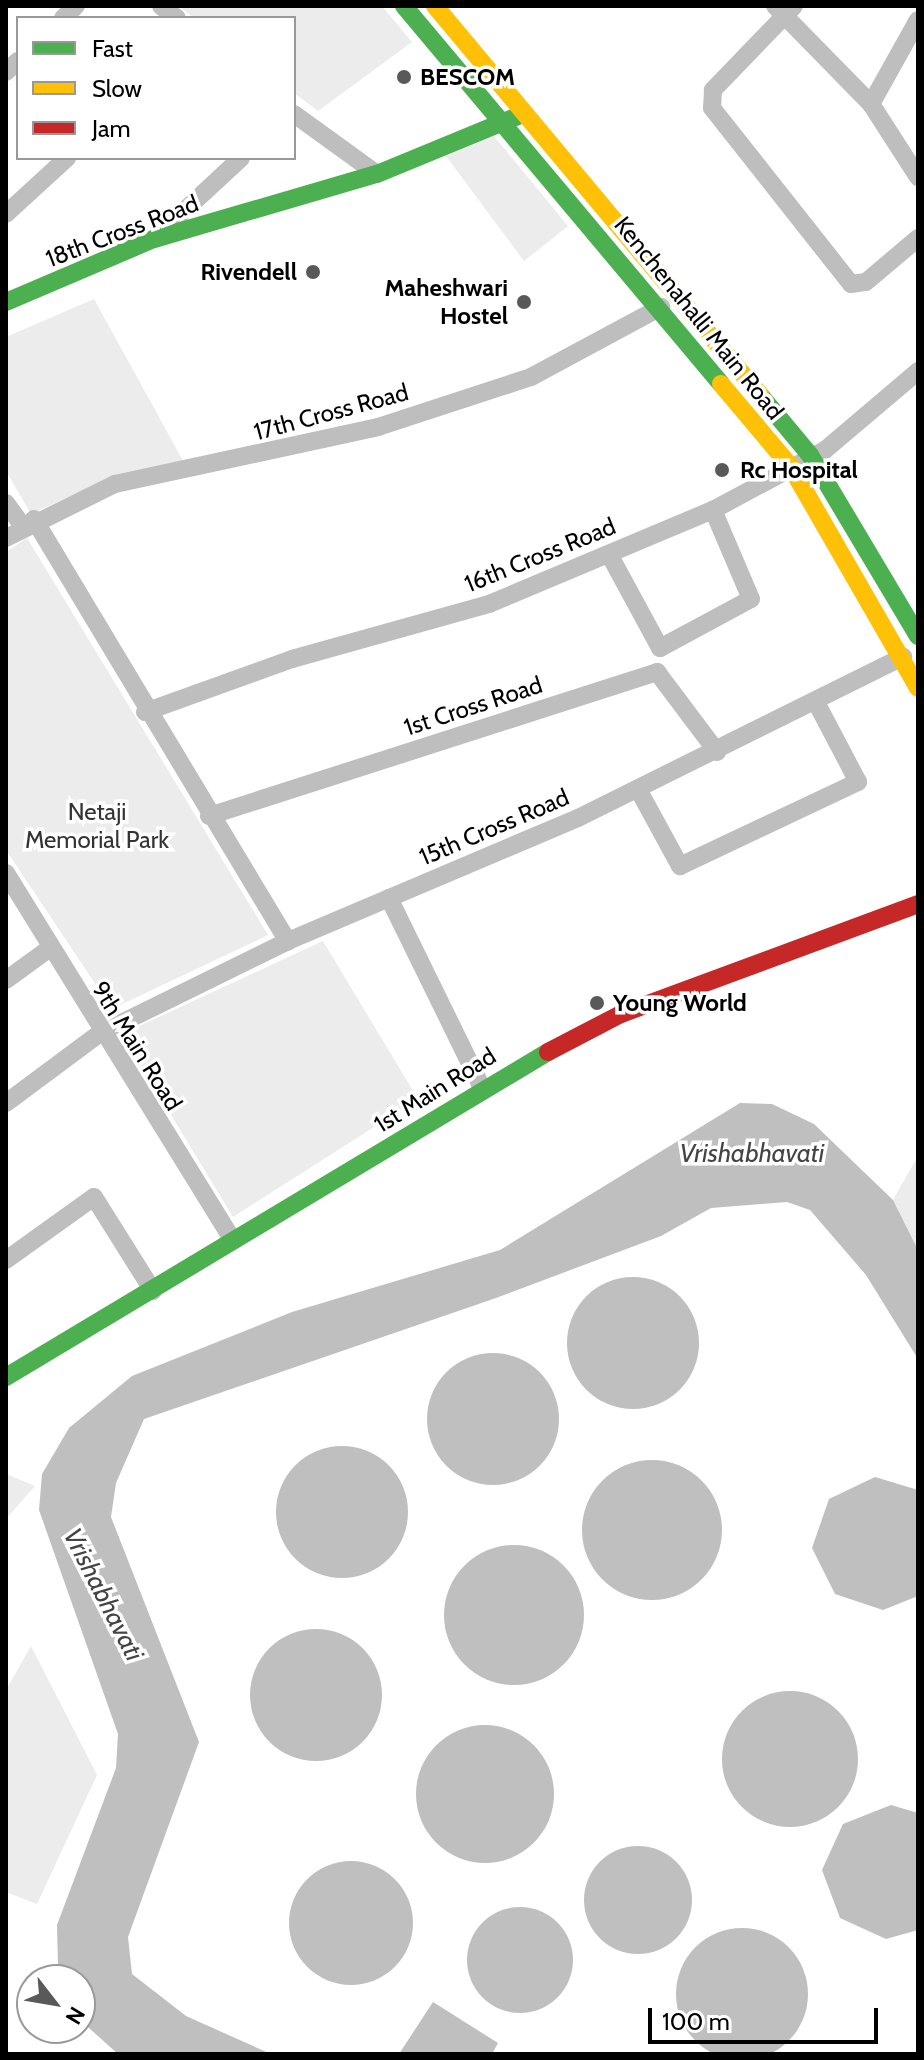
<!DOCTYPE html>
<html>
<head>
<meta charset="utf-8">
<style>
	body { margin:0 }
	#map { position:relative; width:924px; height:2060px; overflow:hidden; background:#fff; font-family:Cabin,sans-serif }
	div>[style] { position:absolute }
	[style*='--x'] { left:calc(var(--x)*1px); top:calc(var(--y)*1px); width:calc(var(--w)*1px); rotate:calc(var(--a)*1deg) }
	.green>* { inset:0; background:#ececec }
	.water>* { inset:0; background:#bfbfbf }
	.round { border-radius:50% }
	.street>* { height:18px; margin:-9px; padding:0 9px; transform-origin:9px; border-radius:9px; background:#bebebe }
	.fast>* { height:18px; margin:-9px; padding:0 9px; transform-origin:9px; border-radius:9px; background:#4caf50 }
	.slow>* { height:18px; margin:-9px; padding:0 9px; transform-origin:9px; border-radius:9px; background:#ffc107 }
	.jam>* { height:18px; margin:-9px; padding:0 9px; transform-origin:9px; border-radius:9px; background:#c62828 }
	.dots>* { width:22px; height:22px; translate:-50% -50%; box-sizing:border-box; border:4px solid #fff; border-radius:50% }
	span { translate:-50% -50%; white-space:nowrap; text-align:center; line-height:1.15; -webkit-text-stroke:7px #fff; paint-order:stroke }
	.poi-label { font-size:24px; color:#000; font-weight:700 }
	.left { translate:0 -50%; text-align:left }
	.right { translate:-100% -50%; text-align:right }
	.street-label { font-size:24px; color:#000 }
	.park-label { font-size:24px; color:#333 }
	.water-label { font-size:26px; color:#444; font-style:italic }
	.frame { position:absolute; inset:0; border:8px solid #000; pointer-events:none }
	.legend { position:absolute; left:16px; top:16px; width:280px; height:144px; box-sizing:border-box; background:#fff; border:2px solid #999; margin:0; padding:10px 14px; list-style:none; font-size:24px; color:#000 }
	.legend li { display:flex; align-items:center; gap:16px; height:40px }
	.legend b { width:40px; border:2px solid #999 }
	.north { position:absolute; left:16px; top:1964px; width:80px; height:80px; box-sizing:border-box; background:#fff; border:2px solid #999; border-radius:50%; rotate:121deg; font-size:22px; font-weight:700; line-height:32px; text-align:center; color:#000 }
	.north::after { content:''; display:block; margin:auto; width:28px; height:36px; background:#595959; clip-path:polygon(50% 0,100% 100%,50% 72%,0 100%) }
	.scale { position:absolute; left:648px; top:2008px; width:230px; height:36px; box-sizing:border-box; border:4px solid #000; border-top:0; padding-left:10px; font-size:24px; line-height:28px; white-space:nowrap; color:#000; -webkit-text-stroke:6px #fff; paint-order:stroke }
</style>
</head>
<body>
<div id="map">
	<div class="green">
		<i style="clip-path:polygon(179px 6px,382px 6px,412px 42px,318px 111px,294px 93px,294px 18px,194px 18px)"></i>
		<i style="clip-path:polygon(494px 136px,568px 226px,524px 261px,446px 156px)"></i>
		<i style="clip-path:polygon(94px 299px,187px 468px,112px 477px,31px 514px,6px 471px,6px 337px)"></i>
		<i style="clip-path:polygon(27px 538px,268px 935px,112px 1009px,6px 850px,6px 552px)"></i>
		<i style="clip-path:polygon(323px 941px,418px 1099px,233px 1217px,122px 1034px)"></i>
		<i style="clip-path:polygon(918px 1156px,918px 1250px,893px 1200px)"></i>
		<i style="clip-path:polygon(6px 1474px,35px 1486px,6px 1519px)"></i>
		<i style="clip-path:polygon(31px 1646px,97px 1775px,37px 1904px,6px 1892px,6px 1690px)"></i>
	</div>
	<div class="water">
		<i style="clip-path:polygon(740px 1103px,772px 1104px,814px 1124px,893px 1200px,918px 1250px,918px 1359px,866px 1275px,810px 1210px,787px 1202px,711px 1208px,661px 1236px,496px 1298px,144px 1419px,116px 1483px,111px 1517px,199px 1742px,128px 1937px,132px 1974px,186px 2016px,271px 2054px,118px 2054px,80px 2020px,80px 1980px,61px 1980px,58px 1967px,57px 1925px,116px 1768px,118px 1734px,39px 1510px,42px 1474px,69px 1428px,132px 1376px,292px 1312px,500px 1250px)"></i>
		<i class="round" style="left:567px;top:1277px;width:132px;height:132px"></i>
		<i class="round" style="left:427px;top:1353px;width:132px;height:132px"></i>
		<i class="round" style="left:276px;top:1446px;width:132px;height:132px"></i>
		<i class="round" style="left:582px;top:1460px;width:140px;height:140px"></i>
		<i style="clip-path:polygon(875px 1477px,918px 1490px,918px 1596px,883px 1610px,835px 1594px,812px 1548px,829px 1499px)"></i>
		<i class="round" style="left:444px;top:1545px;width:140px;height:140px"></i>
		<i class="round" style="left:250px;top:1629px;width:132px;height:132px"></i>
		<i class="round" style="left:722px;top:1691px;width:136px;height:136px"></i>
		<i class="round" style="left:416px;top:1725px;width:138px;height:138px"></i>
		<i style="clip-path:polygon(891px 1805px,918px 1813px,918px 1930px,886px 1939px,840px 1918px,822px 1870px,843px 1824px)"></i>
		<i class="round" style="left:584px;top:1846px;width:108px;height:108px"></i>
		<i class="round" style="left:289px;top:1861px;width:124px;height:124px"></i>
		<i class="round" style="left:467px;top:1907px;width:106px;height:106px"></i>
		<i class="round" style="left:676px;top:1928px;width:132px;height:132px"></i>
		<i style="clip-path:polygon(433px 2002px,498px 2043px,492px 2054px,399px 2054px)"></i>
	</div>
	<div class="street">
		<i style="--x:161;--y:6;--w:20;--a:37"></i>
		<i style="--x:775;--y:6;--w:137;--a:45.6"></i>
		<i style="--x:871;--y:104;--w:87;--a:57.2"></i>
		<i style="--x:794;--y:6;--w:117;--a:134"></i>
		<i style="--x:713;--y:90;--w:18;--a:93"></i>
		<i style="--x:712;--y:108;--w:224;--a:51.7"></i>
		<i style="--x:851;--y:284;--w:15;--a:-8"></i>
		<i style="--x:866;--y:282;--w:68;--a:-40.2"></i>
		<i style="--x:63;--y:18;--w:18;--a:-43"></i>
		<i style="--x:6;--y:72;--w:16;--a:-43"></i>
		<i style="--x:871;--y:104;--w:96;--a:-60.8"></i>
		<i style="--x:294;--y:114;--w:102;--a:35.9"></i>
		<i style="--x:6;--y:214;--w:83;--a:-42.6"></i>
		<i style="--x:156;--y:237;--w:116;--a:-42.9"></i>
		<i style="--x:6;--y:503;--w:29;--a:54"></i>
		<i style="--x:34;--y:519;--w:493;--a:59"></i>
		<i style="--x:6;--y:538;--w:122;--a:-26.4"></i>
		<i style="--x:115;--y:484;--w:269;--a:-12.2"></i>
		<i style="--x:378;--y:427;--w:161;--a:-18.1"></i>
		<i style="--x:531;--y:377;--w:148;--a:-28.3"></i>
		<i style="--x:609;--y:554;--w:107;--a:61.5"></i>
		<i style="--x:660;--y:648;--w:103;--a:-28.3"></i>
		<i style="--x:751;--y:599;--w:97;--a:-113.1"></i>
		<i style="--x:145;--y:712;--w:156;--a:-19.8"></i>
		<i style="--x:292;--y:659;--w:205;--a:-15.6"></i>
		<i style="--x:489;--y:604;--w:243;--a:-22.8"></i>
		<i style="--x:713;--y:510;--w:127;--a:-28.2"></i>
		<i style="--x:825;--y:450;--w:122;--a:-40.3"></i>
		<i style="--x:638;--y:789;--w:88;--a:61.4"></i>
		<i style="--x:680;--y:866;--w:197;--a:-25.3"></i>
		<i style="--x:858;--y:782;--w:90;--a:-117.7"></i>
		<i style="--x:209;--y:816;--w:471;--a:-17.8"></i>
		<i style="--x:657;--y:672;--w:100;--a:53.1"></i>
		<i style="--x:6;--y:873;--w:432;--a:58.3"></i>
		<i style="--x:389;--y:898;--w:209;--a:63.9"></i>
		<i style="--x:6;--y:980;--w:54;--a:-36"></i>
		<i style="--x:6;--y:1103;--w:116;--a:-36.6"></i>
		<i style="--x:99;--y:1034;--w:211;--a:-26.2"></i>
		<i style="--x:288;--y:941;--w:315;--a:-23"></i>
		<i style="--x:578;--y:818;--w:363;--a:-26.4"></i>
		<i style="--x:6;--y:1260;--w:108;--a:-35.6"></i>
		<i style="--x:94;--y:1197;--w:111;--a:57.9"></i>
	</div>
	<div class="fast">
		<i style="--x:404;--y:6;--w:493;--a:50"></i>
		<i style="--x:6;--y:302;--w:161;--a:-23.1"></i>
		<i style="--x:154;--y:239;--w:232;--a:-16.3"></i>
		<i style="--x:377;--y:174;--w:152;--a:-22.4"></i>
		<i style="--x:760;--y:395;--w:78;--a:50.2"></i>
		<i style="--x:810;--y:455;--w:211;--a:59.2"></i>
		<i style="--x:6;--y:1377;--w:632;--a:-30.95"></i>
	</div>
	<div class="slow">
		<i style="--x:435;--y:6;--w:507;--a:50.12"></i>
		<i style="--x:721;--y:384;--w:109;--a:49.9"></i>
		<i style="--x:791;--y:467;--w:255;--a:60.1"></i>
	</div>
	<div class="jam">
		<i style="--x:548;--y:1052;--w:82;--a:-27.5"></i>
		<i style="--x:621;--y:1014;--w:317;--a:-20.3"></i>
	</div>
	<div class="dots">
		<i style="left:404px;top:77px;background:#595959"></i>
		<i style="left:313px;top:272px;background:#595959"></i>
		<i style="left:524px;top:302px;background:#595959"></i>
		<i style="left:722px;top:470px;background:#595959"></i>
		<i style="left:597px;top:1003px;background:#595959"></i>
	</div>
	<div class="poi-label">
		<span class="left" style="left:420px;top:77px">BESCOM</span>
		<span class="right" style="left:297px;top:272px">Rivendell</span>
		<span class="right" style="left:508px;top:302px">Maheshwari<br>Hostel</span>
		<span class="left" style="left:740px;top:470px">Rc Hospital</span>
		<span class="left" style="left:613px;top:1003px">Young World</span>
	</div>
	<div class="street-label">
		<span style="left:122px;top:231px;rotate:-21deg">18th Cross Road</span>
		<span style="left:699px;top:318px;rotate:51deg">Kenchenahalli Main Road</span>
		<span style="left:331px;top:412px;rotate:-15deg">17th Cross Road</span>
		<span style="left:540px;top:555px;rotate:-22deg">16th Cross Road</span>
		<span style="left:473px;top:706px;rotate:-18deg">1st Cross Road</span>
		<span style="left:494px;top:827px;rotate:-23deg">15th Cross Road</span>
		<span style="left:137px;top:1046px;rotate:58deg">9th Main Road</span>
		<span style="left:435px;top:1090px;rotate:-32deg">1st Main Road</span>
	</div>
	<div class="park-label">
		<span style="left:97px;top:826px">Netaji<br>Memorial Park</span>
	</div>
	<div class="water-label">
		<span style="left:752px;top:1154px">Vrishabhavati</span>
		<span style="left:103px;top:1595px;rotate:63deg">Vrishabhavati</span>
	</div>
	<div class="frame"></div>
	<ul class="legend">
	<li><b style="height:10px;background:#4caf50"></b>Fast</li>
	<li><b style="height:10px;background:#ffc107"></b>Slow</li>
	<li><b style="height:10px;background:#c62828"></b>Jam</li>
	</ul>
	<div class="north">N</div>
	<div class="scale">100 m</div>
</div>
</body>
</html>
